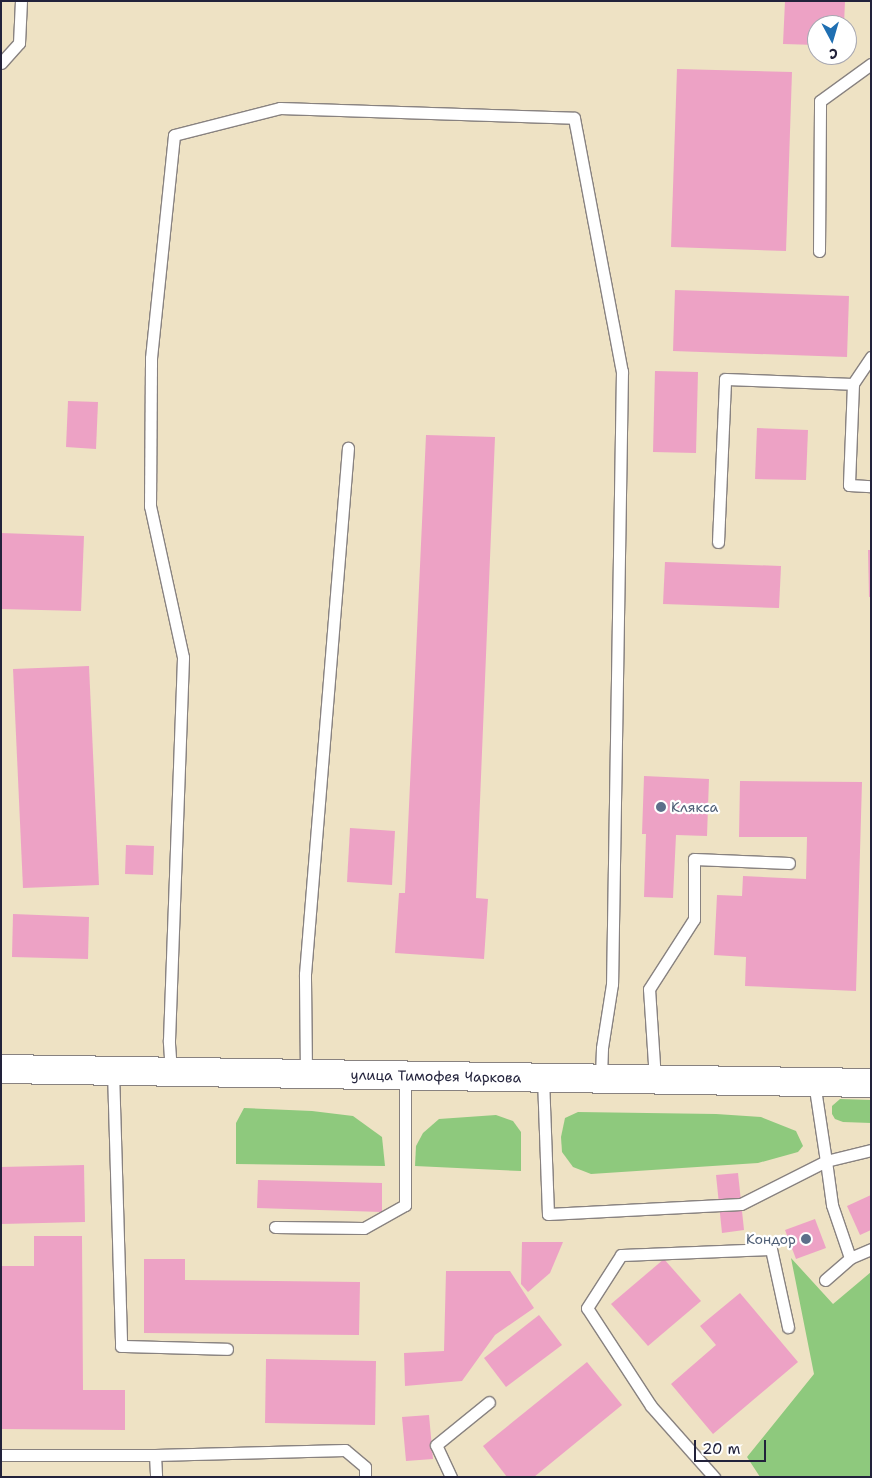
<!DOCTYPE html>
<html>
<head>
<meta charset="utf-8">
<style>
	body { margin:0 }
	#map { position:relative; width:872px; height:1478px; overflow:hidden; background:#eee2c4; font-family:"Shantell Sans",sans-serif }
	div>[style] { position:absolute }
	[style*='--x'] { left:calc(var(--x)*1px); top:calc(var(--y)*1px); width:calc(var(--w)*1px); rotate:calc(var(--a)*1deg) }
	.green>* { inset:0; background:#8ec97d }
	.building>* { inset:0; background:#eda2c5 }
	.roads { filter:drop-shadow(1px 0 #888280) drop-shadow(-1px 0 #888280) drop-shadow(0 1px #888280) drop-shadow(0 -1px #888280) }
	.service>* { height:11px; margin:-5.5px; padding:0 5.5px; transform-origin:5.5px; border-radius:5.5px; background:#fff }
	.secondary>* { height:28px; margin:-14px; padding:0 14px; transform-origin:14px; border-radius:14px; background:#fff }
	.dots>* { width:14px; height:14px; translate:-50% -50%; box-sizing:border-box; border:2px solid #fff; border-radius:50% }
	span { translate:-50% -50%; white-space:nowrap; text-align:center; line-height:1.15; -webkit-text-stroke:4.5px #fff; paint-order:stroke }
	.service-label { font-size:14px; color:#4e5e75 }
	.left { translate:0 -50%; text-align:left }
	.right { translate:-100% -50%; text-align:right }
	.street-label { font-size:14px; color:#22223b }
	.frame { position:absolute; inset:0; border:2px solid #22223b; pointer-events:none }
	.north { position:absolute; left:807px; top:15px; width:50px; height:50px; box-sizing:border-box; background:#fff; border:1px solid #a7a7b1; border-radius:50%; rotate:174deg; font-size:14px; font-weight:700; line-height:20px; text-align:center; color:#22223b }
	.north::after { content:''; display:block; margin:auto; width:18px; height:22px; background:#1f6fb2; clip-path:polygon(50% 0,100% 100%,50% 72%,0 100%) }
	.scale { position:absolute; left:694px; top:1440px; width:72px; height:22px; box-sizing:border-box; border:2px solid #22223b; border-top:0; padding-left:6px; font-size:15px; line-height:18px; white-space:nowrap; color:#22223b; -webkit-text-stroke:4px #fff; paint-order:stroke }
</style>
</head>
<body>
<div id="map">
	<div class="green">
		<i style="clip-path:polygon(840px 1099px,871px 1100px,871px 1123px,843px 1122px,835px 1119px,832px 1114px,832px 1106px)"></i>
		<i style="clip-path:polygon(244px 1108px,312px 1111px,353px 1116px,382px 1137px,385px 1166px,236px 1164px,236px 1123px)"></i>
		<i style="clip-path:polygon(578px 1112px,716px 1114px,761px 1117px,796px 1131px,803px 1146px,798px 1152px,758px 1163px,591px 1174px,573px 1167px,562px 1152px,561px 1137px,565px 1118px)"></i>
		<i style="clip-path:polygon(496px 1115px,513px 1121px,521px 1132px,521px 1171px,415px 1166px,416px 1146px,423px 1133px,439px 1119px)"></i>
		<i style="clip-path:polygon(791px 1258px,833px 1304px,871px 1272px,871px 1477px,760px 1477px,747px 1457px,814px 1374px)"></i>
	</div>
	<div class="building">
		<i style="clip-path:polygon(785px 1px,845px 1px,844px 25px,817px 25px,817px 45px,783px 44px)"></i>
		<i style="clip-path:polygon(677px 69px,792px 72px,786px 251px,671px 247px)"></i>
		<i style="clip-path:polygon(675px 290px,849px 296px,847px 357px,673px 351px)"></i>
		<i style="clip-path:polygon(655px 371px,698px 372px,696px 453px,653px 452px)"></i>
		<i style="clip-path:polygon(68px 401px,98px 402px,96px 449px,66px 447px)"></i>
		<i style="clip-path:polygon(757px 428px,808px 430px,806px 480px,755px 479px)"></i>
		<i style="clip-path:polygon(426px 435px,495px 437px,476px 898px,488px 899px,484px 959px,395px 953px,399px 893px,405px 893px)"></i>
		<i style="clip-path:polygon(1px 533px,84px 536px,81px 611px,1px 609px)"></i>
		<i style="clip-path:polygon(868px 550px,871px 550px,871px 597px,869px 597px)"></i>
		<i style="clip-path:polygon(665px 562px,781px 566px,779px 608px,663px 604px)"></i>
		<i style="clip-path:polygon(89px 666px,99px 885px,23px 888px,13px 669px)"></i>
		<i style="clip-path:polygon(644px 776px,709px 779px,707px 836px,676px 835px,673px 898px,644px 897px,646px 834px,642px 834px)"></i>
		<i style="clip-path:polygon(740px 781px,862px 782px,856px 991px,745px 986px,746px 957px,714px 955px,717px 895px,742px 896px,743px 876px,806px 879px,807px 837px,739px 837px)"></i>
		<i style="clip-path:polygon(350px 828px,395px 831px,392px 885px,347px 882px)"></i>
		<i style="clip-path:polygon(126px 845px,154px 846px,153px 875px,125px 874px)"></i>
		<i style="clip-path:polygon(13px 914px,89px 917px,88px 959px,12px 957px)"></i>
		<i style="clip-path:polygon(84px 1165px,85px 1222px,1px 1224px,1px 1167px)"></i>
		<i style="clip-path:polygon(738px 1173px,744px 1230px,722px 1233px,716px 1175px)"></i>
		<i style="clip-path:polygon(258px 1180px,382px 1183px,382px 1212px,257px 1208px)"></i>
		<i style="clip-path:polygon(871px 1195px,871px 1230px,860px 1235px,847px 1206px)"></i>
		<i style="clip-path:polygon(815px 1219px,826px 1248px,796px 1259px,785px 1230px)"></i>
		<i style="clip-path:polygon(34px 1236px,82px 1236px,83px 1390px,125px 1390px,125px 1430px,1px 1429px,1px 1266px,34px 1266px)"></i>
		<i style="clip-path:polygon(522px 1242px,563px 1242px,550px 1273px,528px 1292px,521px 1284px)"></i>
		<i style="clip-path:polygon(144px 1259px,185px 1259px,185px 1280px,360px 1282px,359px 1335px,144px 1333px)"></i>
		<i style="clip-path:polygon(664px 1259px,701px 1301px,648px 1346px,611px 1304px)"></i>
		<i style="clip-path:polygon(446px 1271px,510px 1271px,534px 1308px,495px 1335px,462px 1381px,405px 1386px,404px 1353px,444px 1351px)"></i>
		<i style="clip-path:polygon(740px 1293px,798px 1362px,713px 1434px,671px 1384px,716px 1345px,700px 1326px)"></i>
		<i style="clip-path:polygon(539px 1315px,562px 1345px,506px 1387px,484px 1358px)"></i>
		<i style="clip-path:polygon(266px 1359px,376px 1361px,375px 1425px,265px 1423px)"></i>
		<i style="clip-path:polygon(587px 1362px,622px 1405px,534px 1477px,507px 1477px,483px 1446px)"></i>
		<i style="clip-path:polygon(429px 1415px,433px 1459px,406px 1461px,402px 1417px)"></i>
	</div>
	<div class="roads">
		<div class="service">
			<i style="--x:1;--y:63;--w:27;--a:-48"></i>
			<i style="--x:19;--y:43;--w:42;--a:-87.3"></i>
			<i style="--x:819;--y:251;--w:150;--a:-89.6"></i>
			<i style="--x:820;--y:101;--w:63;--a:-36"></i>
			<i style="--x:871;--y:357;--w:32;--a:124"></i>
			<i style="--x:853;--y:384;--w:101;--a:92.3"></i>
			<i style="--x:849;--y:485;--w:22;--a:3"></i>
			<i style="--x:718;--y:542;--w:163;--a:-87.5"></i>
			<i style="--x:725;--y:379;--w:128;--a:2.2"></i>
			<i style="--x:113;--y:1071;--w:275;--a:88.3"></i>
			<i style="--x:121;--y:1346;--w:106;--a:1.6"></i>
			<i style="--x:171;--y:1072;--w:32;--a:-94"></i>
			<i style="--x:169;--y:1040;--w:383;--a:-87.9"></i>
			<i style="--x:183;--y:657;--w:155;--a:-102.3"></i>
			<i style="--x:150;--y:506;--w:148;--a:-89.6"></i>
			<i style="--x:151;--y:358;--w:224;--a:-84.1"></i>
			<i style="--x:174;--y:135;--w:109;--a:-14.3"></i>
			<i style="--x:280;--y:108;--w:294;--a:1.9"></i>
			<i style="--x:574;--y:118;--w:258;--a:79.3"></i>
			<i style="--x:622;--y:371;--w:613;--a:90.93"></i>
			<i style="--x:612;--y:984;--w:65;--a:98.9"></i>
			<i style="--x:602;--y:1048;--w:31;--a:92"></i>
			<i style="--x:306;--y:1074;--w:100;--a:-90.6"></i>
			<i style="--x:305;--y:974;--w:528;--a:-85.33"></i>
			<i style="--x:543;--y:1078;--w:136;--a:87.9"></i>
			<i style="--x:548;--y:1214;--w:193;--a:-3"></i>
			<i style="--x:741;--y:1204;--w:95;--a:-26.8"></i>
			<i style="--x:826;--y:1161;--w:44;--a:82.2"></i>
			<i style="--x:832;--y:1205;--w:56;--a:71.2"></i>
			<i style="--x:655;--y:1079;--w:90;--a:-93.8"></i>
			<i style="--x:649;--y:989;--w:83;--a:-57.3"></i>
			<i style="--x:694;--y:919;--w:60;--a:-90"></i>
			<i style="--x:694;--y:859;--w:95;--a:2.4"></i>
			<i style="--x:814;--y:1082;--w:80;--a:81.4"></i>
			<i style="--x:826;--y:1161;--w:46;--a:-13.7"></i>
			<i style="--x:275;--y:1227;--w:89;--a:0.6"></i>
			<i style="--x:364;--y:1228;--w:47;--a:-29.3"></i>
			<i style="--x:405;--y:1205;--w:129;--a:-90"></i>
			<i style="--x:825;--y:1280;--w:33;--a:-41"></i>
			<i style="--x:850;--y:1258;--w:23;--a:-23"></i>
			<i style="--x:1;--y:1455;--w:154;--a:0"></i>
			<i style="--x:155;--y:1455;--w:190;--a:-1.5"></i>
			<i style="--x:345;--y:1450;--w:26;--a:40"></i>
			<i style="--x:365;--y:1467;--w:10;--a:90"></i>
			<i style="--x:155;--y:1455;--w:22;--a:87"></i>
			<i style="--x:451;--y:1477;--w:35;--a:-115"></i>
			<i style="--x:436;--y:1445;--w:68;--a:-39.1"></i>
			<i style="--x:714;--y:1477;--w:95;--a:-131.6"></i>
			<i style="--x:651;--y:1406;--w:117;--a:-123.1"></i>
			<i style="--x:587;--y:1308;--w:63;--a:-57.3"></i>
			<i style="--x:621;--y:1255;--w:150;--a:-2.3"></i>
			<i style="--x:771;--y:1249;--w:80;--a:77.7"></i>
		</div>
		<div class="secondary">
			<i style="--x:1;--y:1069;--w:870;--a:0.92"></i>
		</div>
	</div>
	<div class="dots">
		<i style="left:661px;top:807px;background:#5c6f8a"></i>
		<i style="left:806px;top:1239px;background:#5c6f8a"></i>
	</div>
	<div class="service-label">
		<span class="left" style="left:671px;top:807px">Клякса</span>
		<span class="right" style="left:796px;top:1239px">Кондор</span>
	</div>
	<div class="street-label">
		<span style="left:436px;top:1076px;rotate:1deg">улица Тимофея Чаркова</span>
	</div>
	<div class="frame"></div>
	<div class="north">С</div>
	<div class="scale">20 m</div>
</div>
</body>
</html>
